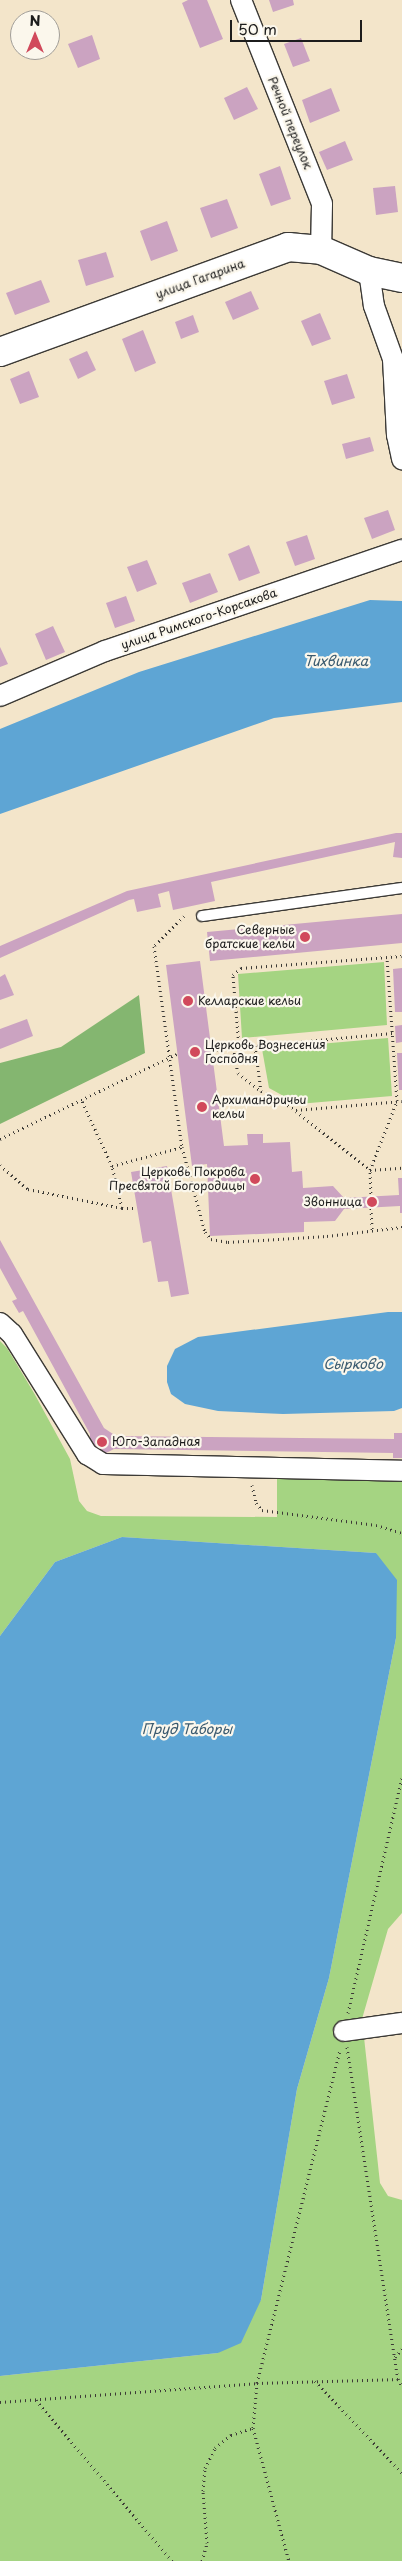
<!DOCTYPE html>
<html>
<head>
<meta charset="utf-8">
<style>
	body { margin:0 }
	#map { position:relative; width:402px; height:2561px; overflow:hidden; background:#f3e5ca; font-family:"Playpen Sans",sans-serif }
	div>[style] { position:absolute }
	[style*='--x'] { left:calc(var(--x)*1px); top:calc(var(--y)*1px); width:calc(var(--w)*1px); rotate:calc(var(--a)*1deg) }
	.green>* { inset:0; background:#a5d482 }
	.forest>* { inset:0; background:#84b670 }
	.water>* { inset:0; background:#5ea5d4 }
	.building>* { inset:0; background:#cba3c1 }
	.path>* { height:3px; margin-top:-1.5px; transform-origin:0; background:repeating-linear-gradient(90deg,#3c3a36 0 1px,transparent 0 5px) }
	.roads { filter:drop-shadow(1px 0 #3c3a36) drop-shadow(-1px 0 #3c3a36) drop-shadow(0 1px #3c3a36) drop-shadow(0 -1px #3c3a36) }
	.lane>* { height:10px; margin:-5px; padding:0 5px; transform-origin:5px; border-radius:5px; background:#fff }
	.street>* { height:20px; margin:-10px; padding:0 10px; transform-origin:10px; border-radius:10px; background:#fff }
	.secondary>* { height:28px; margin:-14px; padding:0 14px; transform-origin:14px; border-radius:14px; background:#fff }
	.dots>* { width:14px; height:14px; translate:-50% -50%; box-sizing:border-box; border:2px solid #fbf7ec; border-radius:50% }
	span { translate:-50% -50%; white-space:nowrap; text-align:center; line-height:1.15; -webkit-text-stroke:4.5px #fbf7ec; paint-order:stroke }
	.street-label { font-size:12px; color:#1c1c1c }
	.poi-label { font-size:12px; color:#1c1c1c }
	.right { translate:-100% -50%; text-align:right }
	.left { translate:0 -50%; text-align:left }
	.water-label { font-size:14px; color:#3a5a6f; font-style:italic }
	.north { position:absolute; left:10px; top:10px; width:50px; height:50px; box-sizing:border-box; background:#fbf7ec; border:1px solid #a29f99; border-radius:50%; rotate:0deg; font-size:14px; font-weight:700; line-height:20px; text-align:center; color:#1c1c1c }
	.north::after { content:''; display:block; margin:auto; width:18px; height:22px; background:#d1495b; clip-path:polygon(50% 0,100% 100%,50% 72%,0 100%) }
	.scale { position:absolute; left:230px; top:20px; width:132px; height:22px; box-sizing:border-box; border:2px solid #1c1c1c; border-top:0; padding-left:6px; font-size:15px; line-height:18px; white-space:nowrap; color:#1c1c1c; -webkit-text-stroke:4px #fbf7ec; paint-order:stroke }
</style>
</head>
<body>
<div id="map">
	<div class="green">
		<i style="clip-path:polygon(384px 962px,387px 1025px,242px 1038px,238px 974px)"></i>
		<i style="clip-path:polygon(388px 1038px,392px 1096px,298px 1104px,269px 1088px,262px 1049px)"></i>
		<i style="clip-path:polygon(0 1341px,7px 1348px,34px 1393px,70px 1459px,79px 1501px,87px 1511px,101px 1516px,277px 1517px,277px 1473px,402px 1479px,402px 1913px,388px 1929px,362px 2019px,380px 2183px,388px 2196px,402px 2200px,402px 2561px,0 2561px,0 2376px,218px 2353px,261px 2300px,297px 2089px,329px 1978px,396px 1638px,376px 1553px,122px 1537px,55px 1562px,0 1636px)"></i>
	</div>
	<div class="forest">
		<i style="clip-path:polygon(139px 995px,145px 1053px,0 1124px,0 1063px,61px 1047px)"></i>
	</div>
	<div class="water">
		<i style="clip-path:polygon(370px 600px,402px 601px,402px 702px,274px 718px,0 814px,0 729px,139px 672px)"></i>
		<i style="clip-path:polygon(388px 1312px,402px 1312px,402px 1408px,394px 1411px,283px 1414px,218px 1411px,185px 1404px,171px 1394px,167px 1382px,167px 1366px,175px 1349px,198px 1337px)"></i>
		<i style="clip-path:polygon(122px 1537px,376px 1553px,397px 1580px,396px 1638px,329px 1978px,297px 2089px,261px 2300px,241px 2343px,218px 2353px,0 2376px,0 1636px,55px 1562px)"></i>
	</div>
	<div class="building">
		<i style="clip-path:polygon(188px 0,207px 0,223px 39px,200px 48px,182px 3px)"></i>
		<i style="clip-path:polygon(269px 0,293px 0,294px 5px,273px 12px)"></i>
		<i style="clip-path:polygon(92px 35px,100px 59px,78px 68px,68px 44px)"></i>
		<i style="clip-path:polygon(301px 38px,310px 61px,293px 67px,284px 44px)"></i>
		<i style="clip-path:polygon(247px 87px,258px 109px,234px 120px,224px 98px)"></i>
		<i style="clip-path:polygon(331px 88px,340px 111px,310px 123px,302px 100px)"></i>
		<i style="clip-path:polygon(345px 141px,353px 160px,327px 170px,319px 152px)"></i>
		<i style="clip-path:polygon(280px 166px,291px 199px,271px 206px,259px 174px)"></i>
		<i style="clip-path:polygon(395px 186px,398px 212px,376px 215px,373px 188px)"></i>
		<i style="clip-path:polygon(227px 199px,238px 228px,211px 238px,200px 208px)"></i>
		<i style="clip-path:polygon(167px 221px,178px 251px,151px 261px,140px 231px)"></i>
		<i style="clip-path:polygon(106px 252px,114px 277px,86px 286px,78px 260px)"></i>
		<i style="clip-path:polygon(41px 280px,50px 302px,15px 315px,6px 293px)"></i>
		<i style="clip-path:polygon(251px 291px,259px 309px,233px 320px,225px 302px)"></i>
		<i style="clip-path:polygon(320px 313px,331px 339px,312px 346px,301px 321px)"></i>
		<i style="clip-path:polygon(193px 315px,199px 332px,181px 339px,175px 322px)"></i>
		<i style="clip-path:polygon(143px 330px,156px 363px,135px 372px,122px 339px)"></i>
		<i style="clip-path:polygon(87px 351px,96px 370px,78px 379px,69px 359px)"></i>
		<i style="clip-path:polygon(29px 371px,39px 397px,20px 404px,10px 379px)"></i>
		<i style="clip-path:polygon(347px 374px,355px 398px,332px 405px,324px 381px)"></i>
		<i style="clip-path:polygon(370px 437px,374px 451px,346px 459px,342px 444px)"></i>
		<i style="clip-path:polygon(388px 510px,395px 530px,372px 539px,364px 518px)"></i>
		<i style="clip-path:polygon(307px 535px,315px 559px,295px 566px,286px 542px)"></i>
		<i style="clip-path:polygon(249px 545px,260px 573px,239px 581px,228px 554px)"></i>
		<i style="clip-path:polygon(147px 560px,157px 584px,137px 592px,127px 567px)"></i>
		<i style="clip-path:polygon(210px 573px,218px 592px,190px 603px,182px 583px)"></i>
		<i style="clip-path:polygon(126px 596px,135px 621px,115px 628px,106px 603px)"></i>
		<i style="clip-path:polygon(53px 626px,65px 652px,46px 660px,35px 634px)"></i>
		<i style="clip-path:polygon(0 647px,8px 664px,0 667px)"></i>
		<i style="clip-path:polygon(396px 833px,402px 833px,402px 858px,393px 857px,395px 842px,211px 882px,215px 901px,173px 910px,169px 891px,158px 894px,161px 907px,137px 912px,134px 899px,129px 900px,0 958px,0 946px,127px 891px)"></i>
		<i style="clip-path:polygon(402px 914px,402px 943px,210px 961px,207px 932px)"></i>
		<i style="clip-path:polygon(200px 961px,224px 1146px,248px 1145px,247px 1134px,263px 1134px,263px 1143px,290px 1142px,292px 1172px,302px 1171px,303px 1188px,333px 1186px,344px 1198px,399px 1195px,398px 1178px,402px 1178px,402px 1213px,400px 1213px,400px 1206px,344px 1209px,335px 1221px,304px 1222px,304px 1232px,210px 1236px,207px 1164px,192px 1166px,166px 965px)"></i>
		<i style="clip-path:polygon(402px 968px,402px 1012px,395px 1012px,393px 969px)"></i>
		<i style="clip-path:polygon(5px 974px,14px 995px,0 1000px,0 977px)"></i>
		<i style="clip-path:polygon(27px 1019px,33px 1036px,0 1049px,0 1029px)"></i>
		<i style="clip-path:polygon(402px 1025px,402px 1042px,396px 1043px,395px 1026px)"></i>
		<i style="clip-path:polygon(397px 1053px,402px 1053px,402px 1090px,399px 1090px)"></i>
		<i style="clip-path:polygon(167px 1166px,189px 1294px,171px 1297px,168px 1281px,158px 1282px,151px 1241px,143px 1243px,131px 1172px)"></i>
		<i style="clip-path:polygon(0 1240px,104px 1428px,116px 1436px,394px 1439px,394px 1433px,402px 1433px,402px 1458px,393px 1458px,393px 1453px,114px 1449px,102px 1455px,90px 1448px,90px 1434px,23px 1311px,19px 1313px,12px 1301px,17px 1299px,0 1268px)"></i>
	</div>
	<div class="path">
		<i style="--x:184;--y:916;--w:42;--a:135"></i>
		<i style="--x:154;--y:946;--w:203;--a:82.1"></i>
		<i style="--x:182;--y:1147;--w:88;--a:74.9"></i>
		<i style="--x:205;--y:1232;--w:9;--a:49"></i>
		<i style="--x:211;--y:1239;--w:17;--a:10"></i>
		<i style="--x:228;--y:1242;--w:99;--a:-3.5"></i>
		<i style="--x:327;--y:1236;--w:76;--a:-6.8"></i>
		<i style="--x:255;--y:1046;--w:45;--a:82.4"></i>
		<i style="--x:261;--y:1091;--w:40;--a:28"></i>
		<i style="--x:296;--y:1110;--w:106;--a:-4.9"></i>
		<i style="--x:239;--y:1047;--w:72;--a:-94.8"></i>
		<i style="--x:233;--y:975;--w:11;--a:-41"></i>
		<i style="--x:241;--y:968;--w:161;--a:-4.3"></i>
		<i style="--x:233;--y:1048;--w:25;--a:79"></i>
		<i style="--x:238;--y:1073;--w:29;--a:38"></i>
		<i style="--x:212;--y:1050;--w:181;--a:-5.4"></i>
		<i style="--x:296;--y:1111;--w:95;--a:38.6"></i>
		<i style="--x:370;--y:1170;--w:32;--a:-4"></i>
		<i style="--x:0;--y:1139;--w:196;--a:-25.7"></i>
		<i style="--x:0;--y:1165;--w:37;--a:41"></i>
		<i style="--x:28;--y:1189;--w:96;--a:11.4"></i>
		<i style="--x:122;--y:1208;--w:43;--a:-103.4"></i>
		<i style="--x:112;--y:1166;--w:72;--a:-114.8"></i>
		<i style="--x:112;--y:1166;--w:73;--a:-15.2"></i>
		<i style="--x:371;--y:1198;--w:28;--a:-92"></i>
		<i style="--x:370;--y:1170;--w:74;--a:-68.6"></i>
		<i style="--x:397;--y:1101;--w:144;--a:-94"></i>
		<i style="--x:122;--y:1208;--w:15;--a:0"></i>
		<i style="--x:371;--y:1208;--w:22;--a:87"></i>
		<i style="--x:252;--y:1485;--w:18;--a:77"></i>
		<i style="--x:256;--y:1503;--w:9;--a:49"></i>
		<i style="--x:262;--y:1510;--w:115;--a:7.5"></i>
		<i style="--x:376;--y:1525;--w:27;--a:17"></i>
		<i style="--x:348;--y:2013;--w:241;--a:-77.1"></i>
		<i style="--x:347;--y:2047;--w:336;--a:81.3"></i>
		<i style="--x:398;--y:2379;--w:9;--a:63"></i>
		<i style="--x:395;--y:2357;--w:11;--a:-49"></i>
		<i style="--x:315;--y:2381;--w:127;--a:46.6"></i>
		<i style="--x:36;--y:2400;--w:211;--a:49.8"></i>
		<i style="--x:0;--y:2402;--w:258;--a:-4.2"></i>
		<i style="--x:257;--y:2383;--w:344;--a:-76"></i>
		<i style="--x:253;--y:2428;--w:138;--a:74.9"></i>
		<i style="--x:202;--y:2561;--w:19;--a:-74"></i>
		<i style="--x:207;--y:2543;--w:52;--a:-94.4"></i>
		<i style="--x:203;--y:2491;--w:23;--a:-85"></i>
		<i style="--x:205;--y:2468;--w:22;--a:-63"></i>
		<i style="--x:215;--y:2448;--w:21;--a:-39"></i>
		<i style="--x:231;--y:2435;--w:23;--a:-18"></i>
		<i style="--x:253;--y:2428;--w:45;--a:-84.9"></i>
		<i style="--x:257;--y:2383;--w:145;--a:-1.6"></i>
	</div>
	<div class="roads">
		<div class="lane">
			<i style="--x:202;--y:916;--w:202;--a:-8"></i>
		</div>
		<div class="street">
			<i style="--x:241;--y:0;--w:219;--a:68.3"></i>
			<i style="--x:322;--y:204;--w:46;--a:91.2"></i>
			<i style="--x:369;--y:271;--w:35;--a:82"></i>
			<i style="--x:374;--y:306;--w:56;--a:70.3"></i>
			<i style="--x:393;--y:359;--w:76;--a:87"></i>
			<i style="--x:397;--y:435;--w:25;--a:78"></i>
			<i style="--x:0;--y:696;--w:114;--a:-23.2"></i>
			<i style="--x:105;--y:651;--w:314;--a:-18.8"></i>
			<i style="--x:0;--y:1323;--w:16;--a:43"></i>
			<i style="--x:12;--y:1334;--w:142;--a:58"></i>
			<i style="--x:87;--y:1454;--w:19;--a:32"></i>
			<i style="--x:103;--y:1464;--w:299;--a:1.3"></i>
			<i style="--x:344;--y:2031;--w:59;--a:-7.9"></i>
		</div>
		<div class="secondary">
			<i style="--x:0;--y:352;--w:307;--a:-20"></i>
			<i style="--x:288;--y:247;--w:33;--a:5"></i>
			<i style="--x:321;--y:250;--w:52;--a:23.6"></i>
			<i style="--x:369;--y:271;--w:34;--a:12"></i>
		</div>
	</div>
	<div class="dots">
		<i style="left:305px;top:937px;background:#d1495b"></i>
		<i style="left:188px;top:1001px;background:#d1495b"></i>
		<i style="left:195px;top:1052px;background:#d1495b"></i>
		<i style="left:202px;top:1107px;background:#d1495b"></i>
		<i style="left:255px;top:1179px;background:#d1495b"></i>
		<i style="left:372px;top:1202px;background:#d1495b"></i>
		<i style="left:102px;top:1442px;background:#d1495b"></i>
	</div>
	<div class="street-label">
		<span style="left:290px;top:123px;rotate:68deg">Речной переулок</span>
		<span style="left:200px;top:279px;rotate:-20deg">улица Гагарина</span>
		<span style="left:199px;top:619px;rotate:-19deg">улица Римского-Корсакова</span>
	</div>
	<div class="poi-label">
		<span class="right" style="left:295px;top:937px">Северные<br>братские кельи</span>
		<span class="left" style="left:198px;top:1001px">Келларские кельи</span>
		<span class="left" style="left:205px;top:1052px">Церковь Вознесения<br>Господня</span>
		<span class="left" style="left:212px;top:1107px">Архимандричьи<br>кельи</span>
		<span class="right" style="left:245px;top:1179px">Церковь Покрова<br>Пресвятой Богородицы</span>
		<span class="right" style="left:362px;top:1202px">Звонница</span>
		<span class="left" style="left:112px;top:1442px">Юго-Западная</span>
	</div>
	<div class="water-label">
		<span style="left:336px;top:661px">Тихвинка</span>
		<span style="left:353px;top:1364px">Сырково</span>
		<span style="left:187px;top:1729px">Пруд Таборы</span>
	</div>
	<div class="north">N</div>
	<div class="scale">50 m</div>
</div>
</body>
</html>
